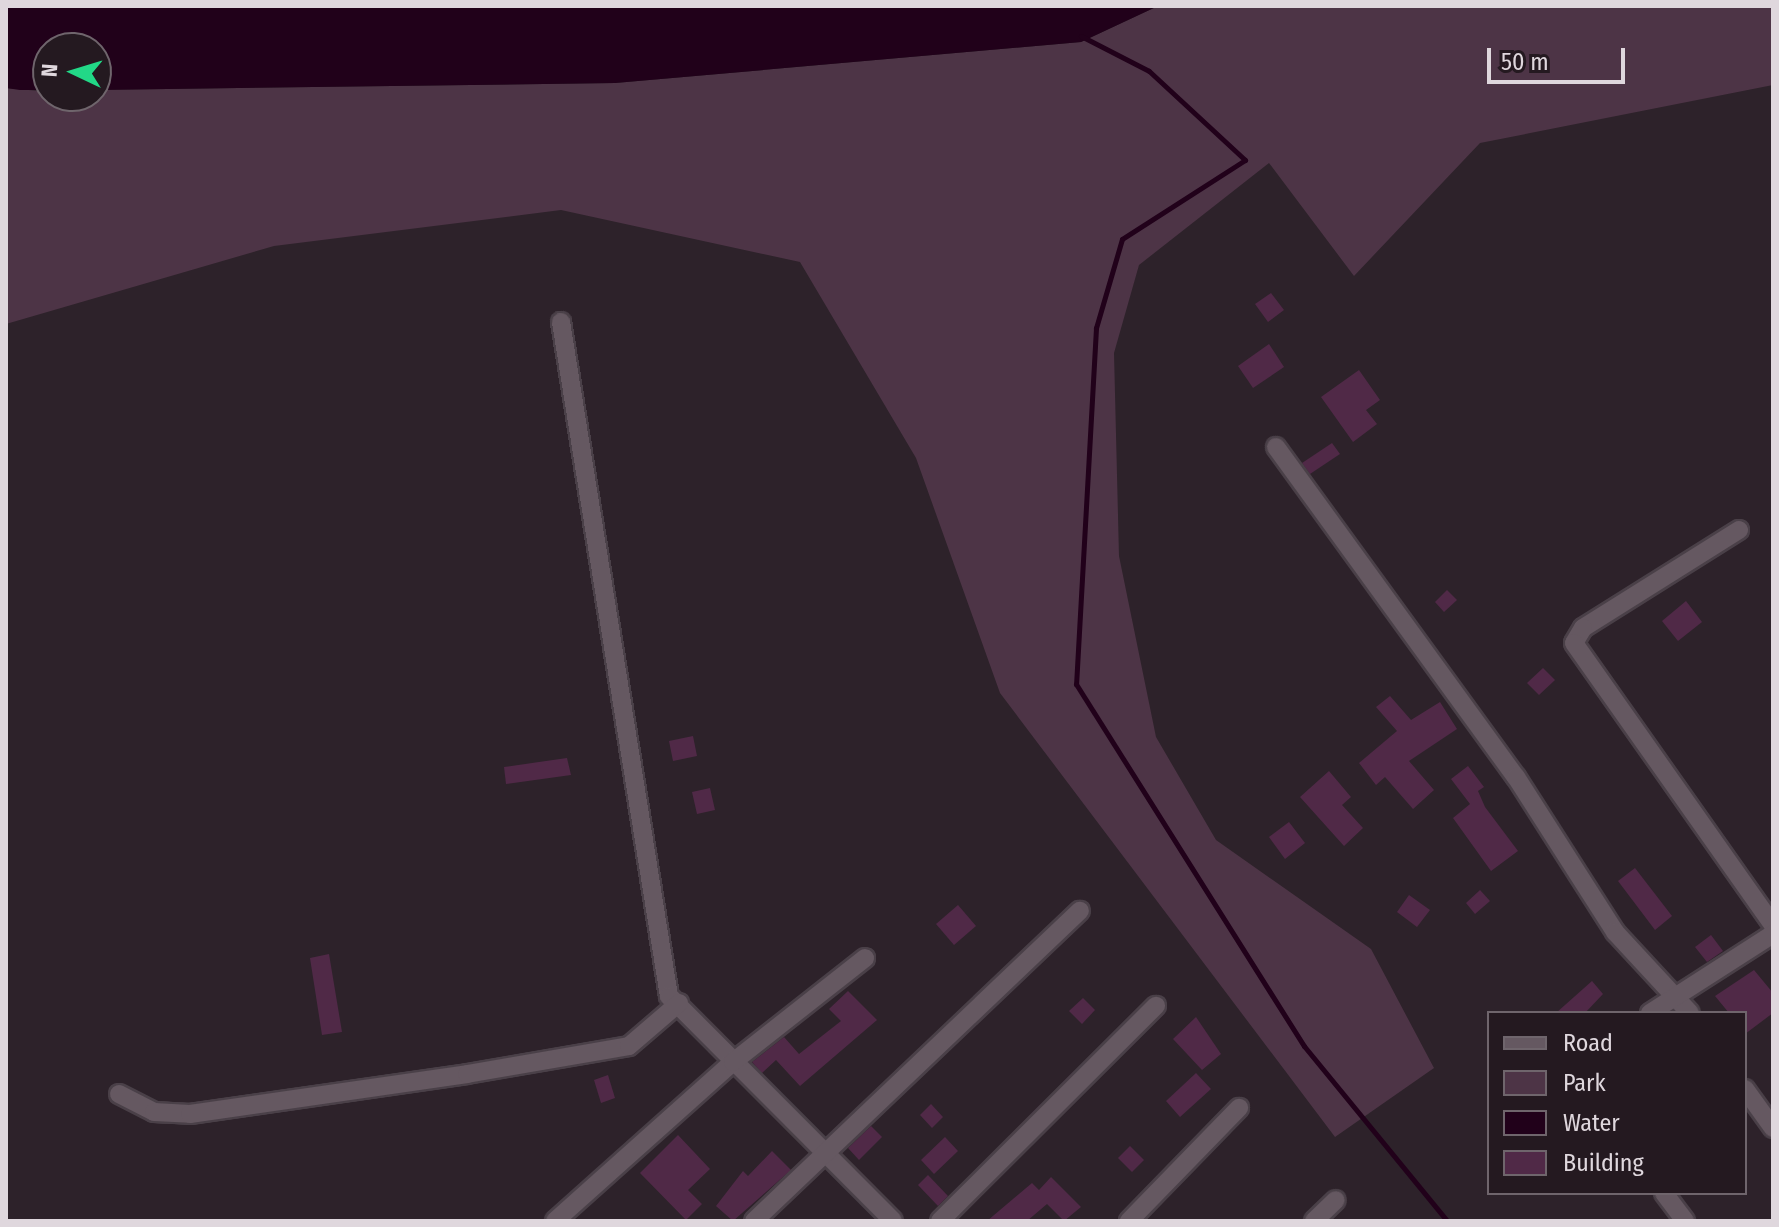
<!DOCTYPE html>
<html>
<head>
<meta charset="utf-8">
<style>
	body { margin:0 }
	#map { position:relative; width:1779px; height:1227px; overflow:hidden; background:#2d222a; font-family:"Fira Sans Condensed",sans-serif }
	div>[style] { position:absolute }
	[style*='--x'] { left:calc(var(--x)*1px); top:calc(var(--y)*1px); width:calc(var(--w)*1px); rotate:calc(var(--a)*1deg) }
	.green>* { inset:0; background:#4d3446 }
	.water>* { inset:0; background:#21011a }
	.stream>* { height:5px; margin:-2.5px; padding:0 2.5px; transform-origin:2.5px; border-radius:2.5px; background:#21011a }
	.building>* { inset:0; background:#502947 }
	.roads { filter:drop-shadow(2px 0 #4a4048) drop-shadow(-2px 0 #4a4048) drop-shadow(0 2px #4a4048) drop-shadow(0 -2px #4a4048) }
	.minor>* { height:18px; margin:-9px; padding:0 9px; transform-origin:9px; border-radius:9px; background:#655861 }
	span { translate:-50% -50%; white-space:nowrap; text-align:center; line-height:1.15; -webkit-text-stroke:6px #241920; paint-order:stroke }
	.frame { position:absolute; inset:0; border:8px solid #dfd7dd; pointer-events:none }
	.legend { position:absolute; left:1487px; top:1011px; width:260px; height:184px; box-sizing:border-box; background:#241920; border:2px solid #6f656c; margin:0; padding:10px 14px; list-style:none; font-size:24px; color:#dfd7dd }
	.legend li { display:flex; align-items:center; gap:16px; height:40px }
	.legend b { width:40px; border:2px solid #6f656c }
	.north { position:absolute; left:32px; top:32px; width:80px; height:80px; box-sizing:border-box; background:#241920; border:2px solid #6f656c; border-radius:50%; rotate:274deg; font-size:22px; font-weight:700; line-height:32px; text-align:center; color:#dfd7dd }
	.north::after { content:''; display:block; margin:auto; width:28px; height:36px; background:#22d887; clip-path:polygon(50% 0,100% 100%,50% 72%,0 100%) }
	.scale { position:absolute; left:1487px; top:48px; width:138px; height:36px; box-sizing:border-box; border:4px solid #dfd7dd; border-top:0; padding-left:10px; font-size:24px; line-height:28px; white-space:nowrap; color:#dfd7dd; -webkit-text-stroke:6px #241920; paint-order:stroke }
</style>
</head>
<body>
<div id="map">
	<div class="green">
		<i style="clip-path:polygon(1158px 6px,1773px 6px,1773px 85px,1480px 143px,1354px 276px,1269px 163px,1139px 265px,1114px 353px,1119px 556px,1156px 737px,1216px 840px,1371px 949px,1434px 1068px,1335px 1137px,1000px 693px,916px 458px,800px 262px,561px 210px,274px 246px,6px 324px,6px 88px,96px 96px,96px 90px,615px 83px,1081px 42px)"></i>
	</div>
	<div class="water">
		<i style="clip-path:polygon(6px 6px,1158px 6px,1081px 42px,615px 83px,96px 90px,96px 48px,48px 48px,48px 90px,20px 90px,6px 88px)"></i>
	</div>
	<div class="stream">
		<i style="--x:1081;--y:36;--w:76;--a:27.2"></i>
		<i style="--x:1149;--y:71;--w:131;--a:42.8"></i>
		<i style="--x:1245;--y:160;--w:146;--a:147.3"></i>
		<i style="--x:1122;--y:239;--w:93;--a:106.3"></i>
		<i style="--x:1096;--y:328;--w:357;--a:93.2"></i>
		<i style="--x:1076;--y:684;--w:428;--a:57.8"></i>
		<i style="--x:1304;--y:1046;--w:226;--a:50.7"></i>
	</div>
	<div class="building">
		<i style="clip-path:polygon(1271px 293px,1284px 310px,1268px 322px,1255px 304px)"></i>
		<i style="clip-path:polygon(1269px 344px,1284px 367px,1253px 388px,1238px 366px)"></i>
		<i style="clip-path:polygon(1359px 370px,1380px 400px,1366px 410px,1377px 424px,1353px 442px,1321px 397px)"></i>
		<i style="clip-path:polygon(1332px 443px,1340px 454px,1310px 474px,1302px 463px)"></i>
		<i style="clip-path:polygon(1447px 590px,1457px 600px,1444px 612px,1435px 602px)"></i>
		<i style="clip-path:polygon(1686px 601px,1702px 622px,1678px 641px,1662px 621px)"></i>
		<i style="clip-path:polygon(1543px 668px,1555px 680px,1539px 695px,1527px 683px)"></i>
		<i style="clip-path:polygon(1390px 696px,1411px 720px,1440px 702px,1457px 729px,1409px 761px,1434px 790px,1413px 809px,1385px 777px,1376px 785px,1359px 763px,1397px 731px,1376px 707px)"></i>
		<i style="clip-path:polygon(693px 736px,697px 756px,673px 761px,669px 741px)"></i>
		<i style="clip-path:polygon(567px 758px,571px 775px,506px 784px,504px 767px)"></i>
		<i style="clip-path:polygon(1468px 766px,1484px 787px,1478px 791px,1485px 807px,1518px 851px,1491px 871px,1453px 818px,1470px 804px,1451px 779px)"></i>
		<i style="clip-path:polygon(1329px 771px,1351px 797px,1342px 805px,1363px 828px,1344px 846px,1300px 797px)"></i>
		<i style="clip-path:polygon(710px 788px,715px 810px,697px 814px,692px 792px)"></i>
		<i style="clip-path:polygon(1289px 822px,1305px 843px,1285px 859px,1269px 837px)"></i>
		<i style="clip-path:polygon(1635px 868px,1672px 916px,1655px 930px,1618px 881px)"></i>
		<i style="clip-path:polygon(1480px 890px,1490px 901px,1475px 914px,1466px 903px)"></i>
		<i style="clip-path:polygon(1409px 895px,1430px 910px,1417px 927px,1397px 912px)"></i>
		<i style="clip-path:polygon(958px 905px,976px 926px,954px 945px,936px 924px)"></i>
		<i style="clip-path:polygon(1711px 935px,1723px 951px,1707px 962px,1695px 947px)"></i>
		<i style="clip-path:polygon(329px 954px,342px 1032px,322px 1035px,310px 958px)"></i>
		<i style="clip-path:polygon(1754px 970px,1773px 993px,1773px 1013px,1745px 1034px,1745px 1013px,1729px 1013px,1715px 996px)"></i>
		<i style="clip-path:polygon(1592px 981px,1603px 994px,1585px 1013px,1556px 1013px)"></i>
		<i style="clip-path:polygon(848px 991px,877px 1020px,800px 1086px,776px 1060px,762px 1073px,752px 1062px,784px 1037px,799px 1054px,841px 1021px,829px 1009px)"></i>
		<i style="clip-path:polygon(1083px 998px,1095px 1010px,1082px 1024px,1069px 1011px)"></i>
		<i style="clip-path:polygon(1196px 1017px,1221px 1054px,1202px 1070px,1173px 1039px)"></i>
		<i style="clip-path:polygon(1196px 1073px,1211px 1089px,1180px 1117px,1166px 1101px)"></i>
		<i style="clip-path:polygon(608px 1075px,615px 1098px,601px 1103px,594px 1080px)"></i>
		<i style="clip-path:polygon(931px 1104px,943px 1117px,932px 1128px,920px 1115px)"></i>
		<i style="clip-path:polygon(871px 1126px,882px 1137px,859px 1160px,848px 1148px)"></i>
		<i style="clip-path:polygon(678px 1135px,710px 1169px,688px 1190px,702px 1204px,686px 1220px,640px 1173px)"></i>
		<i style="clip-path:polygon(945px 1137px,958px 1151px,934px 1174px,921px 1160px)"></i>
		<i style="clip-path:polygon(1130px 1146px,1144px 1160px,1132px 1172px,1118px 1158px)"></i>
		<i style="clip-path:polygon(772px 1151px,791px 1170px,733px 1221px,716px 1206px,743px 1171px,748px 1176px)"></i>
		<i style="clip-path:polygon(928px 1175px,948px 1196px,938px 1206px,918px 1185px)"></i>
		<i style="clip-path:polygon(1051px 1177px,1081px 1207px,1064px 1221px,1047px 1204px,1027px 1221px,987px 1221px,1032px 1183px,1039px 1190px)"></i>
	</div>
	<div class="roads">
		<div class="minor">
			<i style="--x:561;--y:322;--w:683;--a:80.9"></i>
			<i style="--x:669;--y:996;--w:317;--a:45.1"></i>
			<i style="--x:1276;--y:447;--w:408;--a:54"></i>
			<i style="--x:1516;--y:777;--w:184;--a:57.4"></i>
			<i style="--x:1615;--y:932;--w:110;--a:47.2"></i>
			<i style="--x:1739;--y:530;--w:184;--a:147.9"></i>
			<i style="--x:1583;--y:628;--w:17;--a:121"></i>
			<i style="--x:1574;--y:643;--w:345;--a:54.8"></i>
			<i style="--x:1650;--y:1013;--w:146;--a:-32.7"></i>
			<i style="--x:1745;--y:1089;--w:48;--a:54.3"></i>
			<i style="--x:119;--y:1094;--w:39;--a:27"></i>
			<i style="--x:154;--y:1112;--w:36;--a:3"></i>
			<i style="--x:190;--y:1114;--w:280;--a:-8.2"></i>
			<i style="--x:467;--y:1074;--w:164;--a:-9.8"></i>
			<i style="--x:629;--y:1046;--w:66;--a:-40.7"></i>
			<i style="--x:1664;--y:1193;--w:35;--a:53"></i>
			<i style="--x:555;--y:1221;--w:239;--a:-41.8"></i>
			<i style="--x:733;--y:1062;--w:168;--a:-38.2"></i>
			<i style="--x:754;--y:1221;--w:450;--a:-43.6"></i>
			<i style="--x:940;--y:1221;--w:305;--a:-44.9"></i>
			<i style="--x:1129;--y:1221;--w:158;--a:-45.8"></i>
			<i style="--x:1314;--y:1221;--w:30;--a:-44"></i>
		</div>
	</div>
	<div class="frame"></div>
	<ul class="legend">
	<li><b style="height:10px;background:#655861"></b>Road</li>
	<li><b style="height:22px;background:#4d3446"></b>Park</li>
	<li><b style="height:22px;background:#21011a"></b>Water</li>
	<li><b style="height:22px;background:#502947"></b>Building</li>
	</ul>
	<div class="north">N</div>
	<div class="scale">50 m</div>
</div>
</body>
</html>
